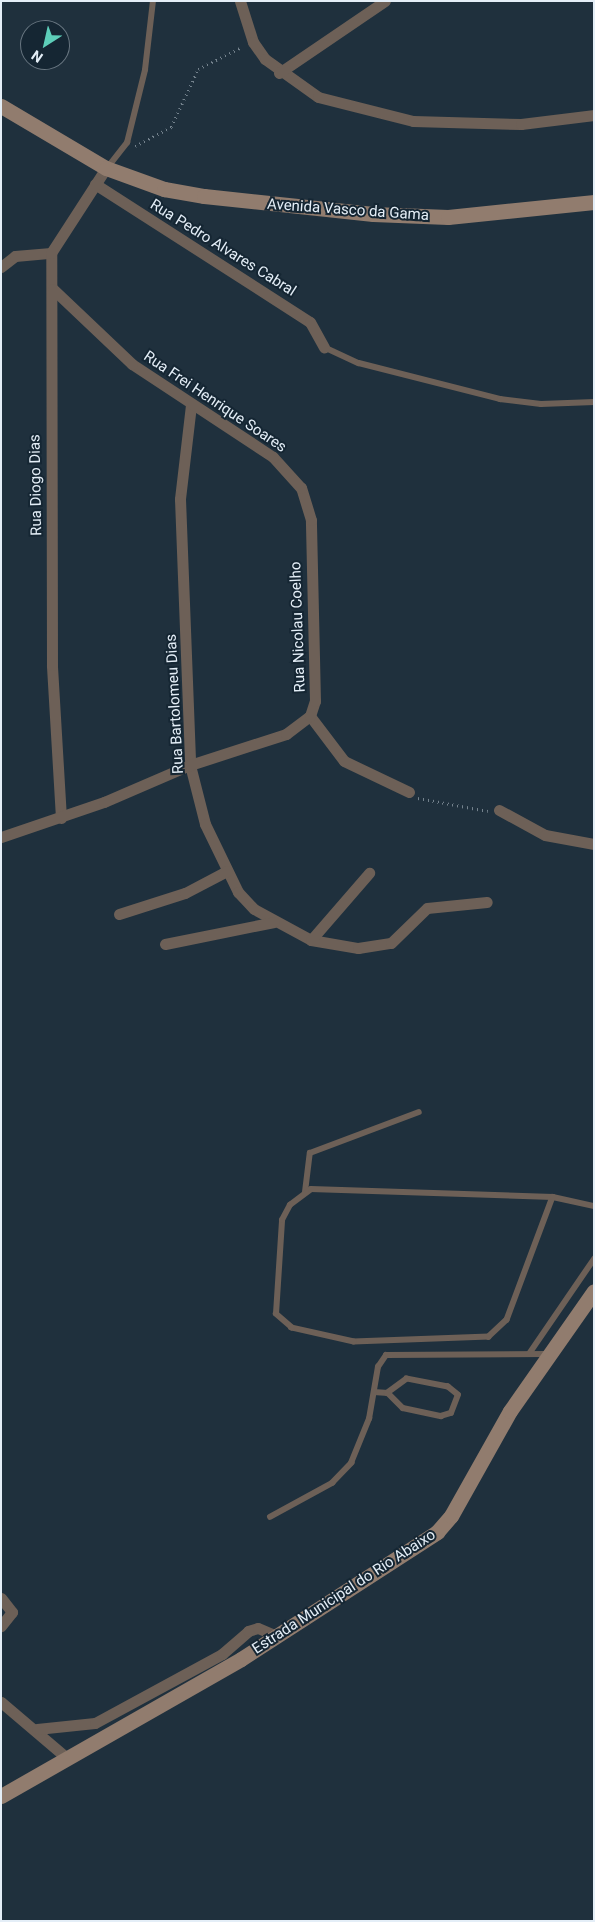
<!DOCTYPE html>
<html>
<head>
<meta charset="utf-8">
<style>
	body { margin:0 }
	#map { position:relative; width:595px; height:1922px; overflow:hidden; background:#1f303d; font-family:Roboto,sans-serif }
	div>[style] { position:absolute }
	[style*='--x'] { left:calc(var(--x)*1px); top:calc(var(--y)*1px); width:calc(var(--w)*1px); rotate:calc(var(--a)*1deg) }
	.path>* { height:2.5px; margin-top:-1.25px; transform-origin:0; background:repeating-linear-gradient(90deg,#74828d 0 1px,transparent 0 5px) }
	.lane>* { height:5.5px; margin:-2.75px; padding:0 2.75px; transform-origin:2.75px; border-radius:2.75px; background:#6d6057 }
	.street>* { height:11px; margin:-5.5px; padding:0 5.5px; transform-origin:5.5px; border-radius:5.5px; background:#6d6057 }
	.secondary>* { height:15px; margin:-7.5px; padding:0 7.5px; transform-origin:7.5px; border-radius:7.5px; background:#917c6e }
	span { translate:-50% -50%; white-space:nowrap; text-align:center; line-height:1.15; -webkit-text-stroke:4px #152633; paint-order:stroke }
	.street-label { font-size:15px; color:#e4eef7 }
	.frame { position:absolute; inset:0; border:2px solid #e4eef7; pointer-events:none }
	.north { position:absolute; left:20px; top:20px; width:50px; height:50px; box-sizing:border-box; background:#152633; border:1px solid #687681; border-radius:50%; rotate:215deg; font-size:14px; font-weight:700; line-height:20px; text-align:center; color:#e4eef7 }
	.north::after { content:''; display:block; margin:auto; width:18px; height:22px; background:#5dceb9; clip-path:polygon(50% 0,100% 100%,50% 72%,0 100%) }
</style>
</head>
<body>
<div id="map">
	<div class="path">
		<i style="--x:135;--y:146;--w:41;--a:-27.8"></i>
		<i style="--x:171;--y:127;--w:64;--a:-65"></i>
		<i style="--x:198;--y:69;--w:49;--a:-26.6"></i>
		<i style="--x:418;--y:798;--w:71;--a:10.5"></i>
	</div>
	<div class="lane">
		<i style="--x:108;--y:167;--w:31;--a:-52"></i>
		<i style="--x:127;--y:143;--w:75;--a:-76.1"></i>
		<i style="--x:145;--y:70;--w:69;--a:-83.4"></i>
		<i style="--x:324;--y:347;--w:38;--a:25"></i>
		<i style="--x:359;--y:363;--w:146;--a:14.3"></i>
		<i style="--x:500;--y:399;--w:41;--a:7"></i>
		<i style="--x:541;--y:404;--w:53;--a:-2.2"></i>
		<i style="--x:305;--y:1192;--w:39;--a:-83"></i>
		<i style="--x:310;--y:1153;--w:116;--a:-20.6"></i>
		<i style="--x:553;--y:1197;--w:131;--a:110.5"></i>
		<i style="--x:507;--y:1320;--w:25;--a:137"></i>
		<i style="--x:489;--y:1337;--w:135;--a:177.9"></i>
		<i style="--x:354;--y:1342;--w:64;--a:-167.3"></i>
		<i style="--x:292;--y:1328;--w:21;--a:-139"></i>
		<i style="--x:276;--y:1314;--w:94;--a:-86.3"></i>
		<i style="--x:282;--y:1220;--w:17;--a:-62"></i>
		<i style="--x:290;--y:1205;--w:26;--a:-37"></i>
		<i style="--x:311;--y:1189;--w:242;--a:1.9"></i>
		<i style="--x:553;--y:1197;--w:42;--a:12.4"></i>
		<i style="--x:529;--y:1354;--w:115;--a:-55.6"></i>
		<i style="--x:374;--y:1392;--w:14;--a:4"></i>
		<i style="--x:388;--y:1393;--w:21;--a:45"></i>
		<i style="--x:403;--y:1408;--w:39;--a:12"></i>
		<i style="--x:441;--y:1416;--w:10;--a:-17"></i>
		<i style="--x:451;--y:1413;--w:19;--a:-69"></i>
		<i style="--x:458;--y:1395;--w:13;--a:-141"></i>
		<i style="--x:448;--y:1387;--w:42;--a:-169"></i>
		<i style="--x:407;--y:1379;--w:24;--a:144"></i>
		<i style="--x:270;--y:1517;--w:71;--a:-28.7"></i>
		<i style="--x:332;--y:1483;--w:28;--a:-46"></i>
		<i style="--x:351;--y:1463;--w:48;--a:-67.8"></i>
		<i style="--x:369;--y:1419;--w:53;--a:-80.2"></i>
		<i style="--x:378;--y:1367;--w:14;--a:-56"></i>
		<i style="--x:386;--y:1355;--w:160;--a:-0.4"></i>
	</div>
	<div class="street">
		<i style="--x:240;--y:1;--w:43;--a:72.4"></i>
		<i style="--x:253;--y:42;--w:21;--a:55"></i>
		<i style="--x:265;--y:59;--w:65;--a:35.6"></i>
		<i style="--x:318;--y:97;--w:98;--a:14.2"></i>
		<i style="--x:413;--y:121;--w:108;--a:1.6"></i>
		<i style="--x:521;--y:124;--w:74;--a:-7"></i>
		<i style="--x:279;--y:73;--w:128;--a:-34.2"></i>
		<i style="--x:95;--y:184;--w:255;--a:32.7"></i>
		<i style="--x:310;--y:322;--w:29;--a:61"></i>
		<i style="--x:1;--y:267;--w:18;--a:-38"></i>
		<i style="--x:15;--y:256;--w:36;--a:-5"></i>
		<i style="--x:191;--y:405;--w:95;--a:96.7"></i>
		<i style="--x:180;--y:499;--w:266;--a:87.8"></i>
		<i style="--x:190;--y:765;--w:61;--a:75.7"></i>
		<i style="--x:205;--y:824;--w:76;--a:64.1"></i>
		<i style="--x:238;--y:892;--w:23;--a:47"></i>
		<i style="--x:254;--y:909;--w:65;--a:28.5"></i>
		<i style="--x:311;--y:940;--w:48;--a:9.7"></i>
		<i style="--x:358;--y:948;--w:33;--a:-9"></i>
		<i style="--x:391;--y:943;--w:50;--a:-44.2"></i>
		<i style="--x:427;--y:908;--w:60;--a:-5.7"></i>
		<i style="--x:310;--y:716;--w:56;--a:52.9"></i>
		<i style="--x:344;--y:761;--w:72;--a:25.5"></i>
		<i style="--x:499;--y:810;--w:52;--a:28.5"></i>
		<i style="--x:545;--y:835;--w:50;--a:10.4"></i>
		<i style="--x:61;--y:818;--w:153;--a:-93.4"></i>
		<i style="--x:52;--y:665;--w:412;--a:-90.1"></i>
		<i style="--x:51;--y:253;--w:101;--a:-57.1"></i>
		<i style="--x:1;--y:837;--w:109;--a:-18.8"></i>
		<i style="--x:104;--y:802;--w:94;--a:-23.3"></i>
		<i style="--x:190;--y:765;--w:101;--a:-17.9"></i>
		<i style="--x:286;--y:734;--w:30;--a:-37"></i>
		<i style="--x:310;--y:716;--w:16;--a:-72"></i>
		<i style="--x:315;--y:701;--w:181;--a:-91.3"></i>
		<i style="--x:311;--y:520;--w:34;--a:-107"></i>
		<i style="--x:301;--y:488;--w:42;--a:-132.1"></i>
		<i style="--x:273;--y:457;--w:169;--a:-146.6"></i>
		<i style="--x:132;--y:364;--w:109;--a:-136.5"></i>
		<i style="--x:119;--y:914;--w:69;--a:-17.7"></i>
		<i style="--x:185;--y:893;--w:47;--a:-27.6"></i>
		<i style="--x:311;--y:940;--w:89;--a:-49.1"></i>
		<i style="--x:165;--y:944;--w:111;--a:-11.4"></i>
		<i style="--x:1;--y:1598;--w:18;--a:52"></i>
		<i style="--x:12;--y:1612;--w:18;--a:128"></i>
		<i style="--x:1;--y:1702;--w:88;--a:40.4"></i>
		<i style="--x:37;--y:1729;--w:58;--a:-5.9"></i>
		<i style="--x:95;--y:1723;--w:145;--a:-28.5"></i>
		<i style="--x:222;--y:1654;--w:35;--a:-41"></i>
		<i style="--x:248;--y:1631;--w:10;--a:-17"></i>
		<i style="--x:258;--y:1628;--w:21;--a:23"></i>
	</div>
	<div class="secondary">
		<i style="--x:1;--y:106;--w:122;--a:30.6"></i>
		<i style="--x:106;--y:168;--w:62;--a:19.9"></i>
		<i style="--x:164;--y:189;--w:41;--a:9.9"></i>
		<i style="--x:204;--y:196;--w:170;--a:6.1"></i>
		<i style="--x:373;--y:214;--w:75;--a:2.3"></i>
		<i style="--x:448;--y:217;--w:147;--a:-5.9"></i>
		<i style="--x:1;--y:1796;--w:276;--a:-29.7"></i>
		<i style="--x:241;--y:1659;--w:234;--a:-32.9"></i>
		<i style="--x:437;--y:1532;--w:21;--a:-49"></i>
		<i style="--x:451;--y:1516;--w:120;--a:-60.7"></i>
		<i style="--x:510;--y:1411;--w:146;--a:-55"></i>
	</div>
	<div class="street-label">
		<span style="left:348px;top:210px;rotate:4deg">Avenida Vasco da Gama</span>
		<span style="left:223px;top:248px;rotate:32deg">Rua Pedro Alvares Cabral</span>
		<span style="left:215px;top:402px;rotate:34deg">Rua Frei Henrique Soares</span>
		<span style="left:36px;top:485px;rotate:-91deg">Rua Diogo Dias</span>
		<span style="left:298px;top:627px;rotate:-92deg">Rua Nicolau Coelho</span>
		<span style="left:175px;top:704px;rotate:-93deg">Rua Bartolomeu Dias</span>
		<span style="left:344px;top:1592px;rotate:-33deg">Estrada Municipal do Rio Abaixo</span>
	</div>
	<div class="frame"></div>
	<div class="north">N</div>
</div>
</body>
</html>
